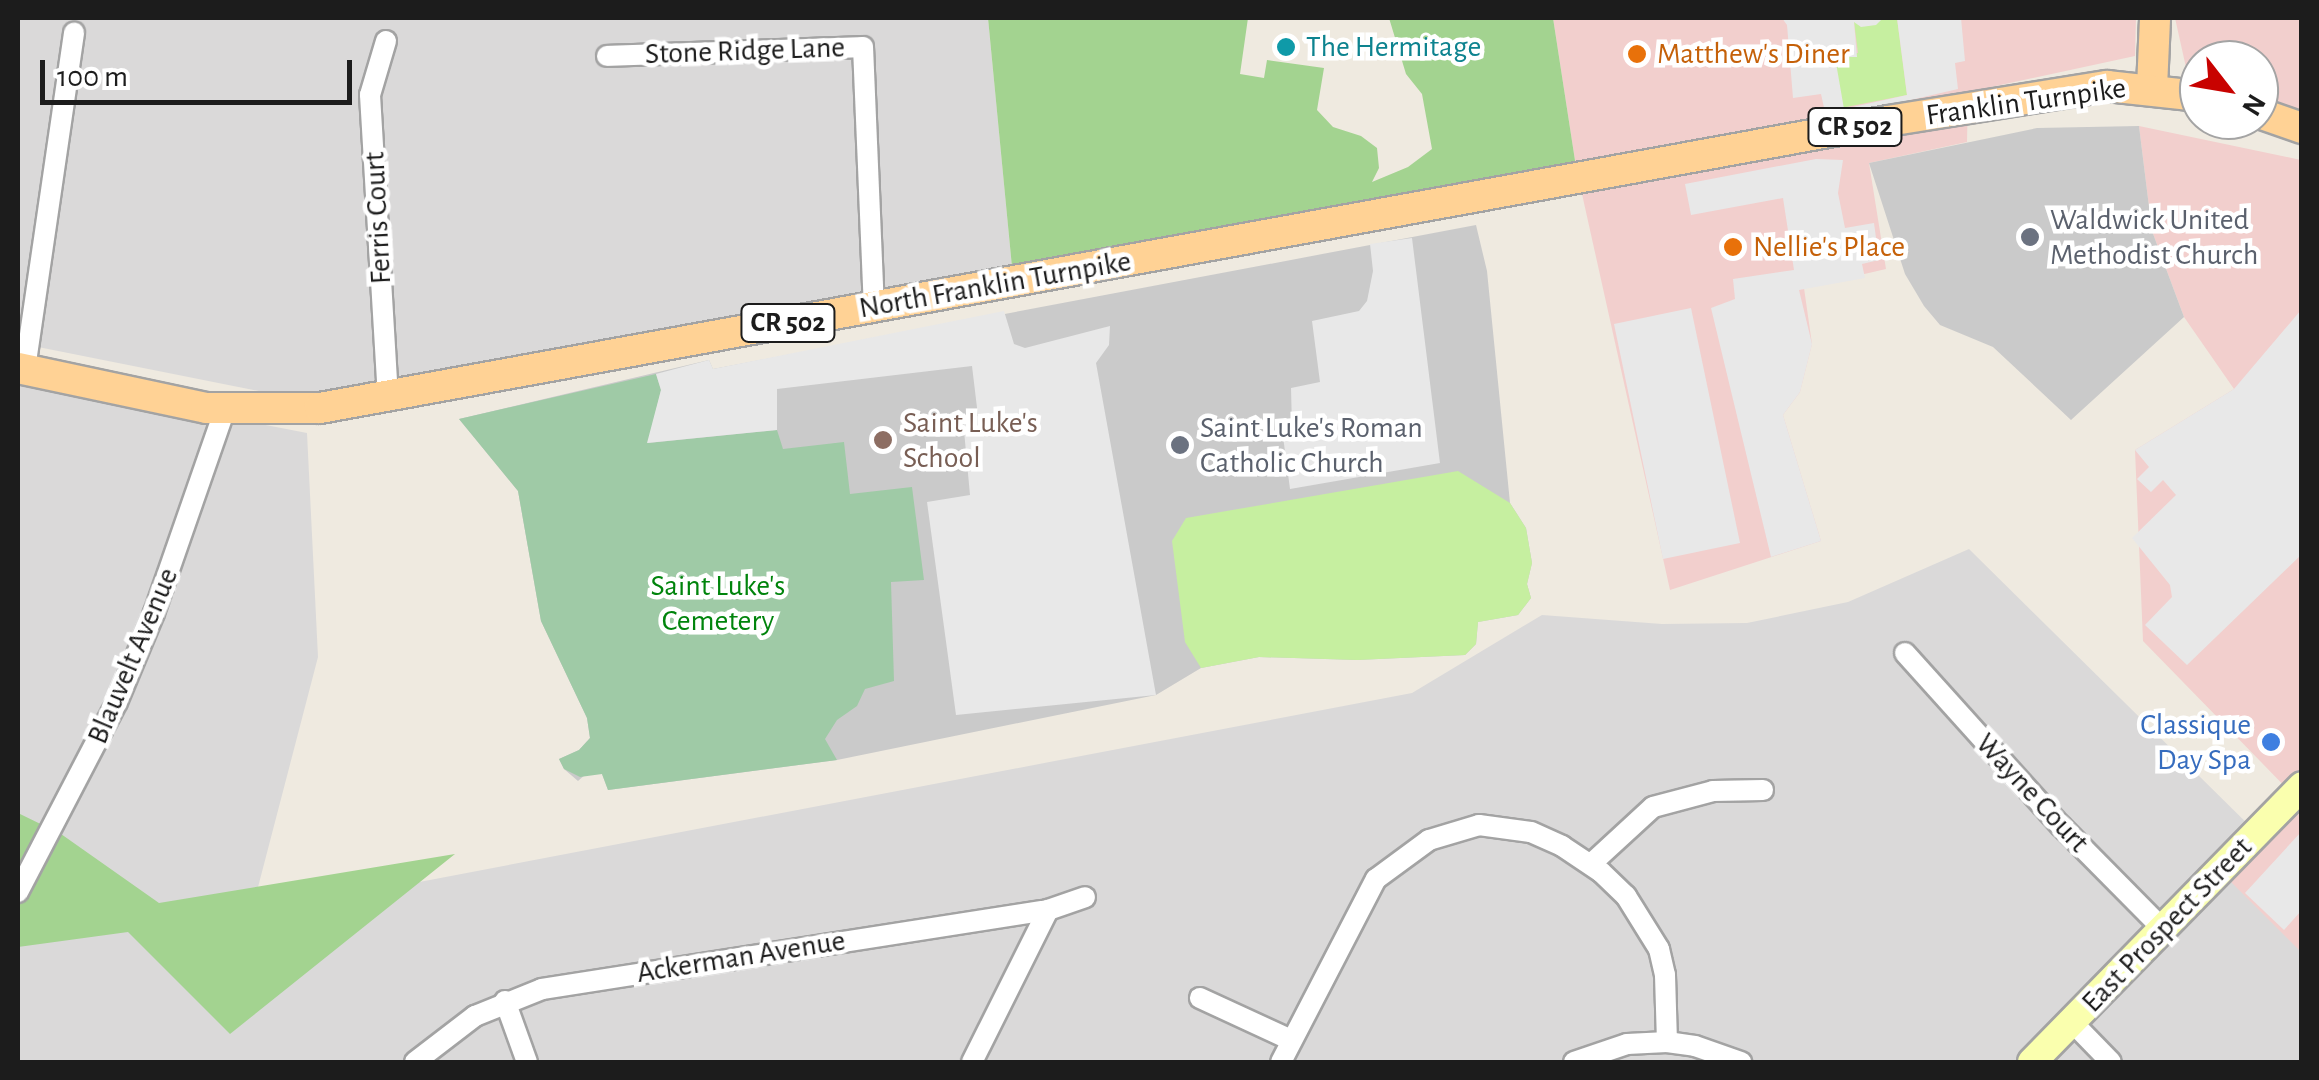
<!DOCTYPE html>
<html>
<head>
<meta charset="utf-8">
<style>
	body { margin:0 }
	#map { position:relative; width:2319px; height:1080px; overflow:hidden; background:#efeae0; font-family:"Alegreya Sans",sans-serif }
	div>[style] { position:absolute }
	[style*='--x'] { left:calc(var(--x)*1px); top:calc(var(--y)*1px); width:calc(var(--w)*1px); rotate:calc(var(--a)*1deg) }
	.residential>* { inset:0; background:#dad9d9 }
	.commercial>* { inset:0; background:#f2cfcd }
	.religious>* { inset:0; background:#cacaca }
	.grass>* { inset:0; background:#c6efa0 }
	.forest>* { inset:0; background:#a3d390 }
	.cemetery>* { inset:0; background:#9fcaa6 }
	.parking>* { inset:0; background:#e8e8e8 }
	.roads { filter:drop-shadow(2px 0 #a3a3a3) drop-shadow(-2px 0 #a3a3a3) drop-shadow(0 2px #a3a3a3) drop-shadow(0 -2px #a3a3a3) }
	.street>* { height:20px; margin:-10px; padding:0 10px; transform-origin:10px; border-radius:10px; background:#fff }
	.secondary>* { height:28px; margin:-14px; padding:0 14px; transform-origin:14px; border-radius:14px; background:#faffae }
	.primary>* { height:30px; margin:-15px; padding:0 15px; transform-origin:15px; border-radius:15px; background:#ffd295 }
	.dots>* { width:28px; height:28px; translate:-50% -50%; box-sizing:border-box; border:5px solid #fff; border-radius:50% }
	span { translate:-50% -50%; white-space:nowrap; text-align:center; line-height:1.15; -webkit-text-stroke:9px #fff; paint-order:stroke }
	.shield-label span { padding:2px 8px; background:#fff; border:2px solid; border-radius:8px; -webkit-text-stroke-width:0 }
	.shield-label { font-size:28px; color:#1c1c1c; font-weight:700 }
	.culture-label { font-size:30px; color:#0d838f }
	.left { translate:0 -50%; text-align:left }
	.street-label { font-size:30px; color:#1c1c1c }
	.food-label { font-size:30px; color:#c56008 }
	.worship-label { font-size:30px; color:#5b616d }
	.education-label { font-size:30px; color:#785e54 }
	.park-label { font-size:30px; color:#00840c }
	.shop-label { font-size:30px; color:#366cbe }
	.right { translate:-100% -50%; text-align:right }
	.frame { position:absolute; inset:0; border:20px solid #1c1c1c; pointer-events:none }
	.north { position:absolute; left:2179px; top:40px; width:100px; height:100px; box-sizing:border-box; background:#fff; border:2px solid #a4a4a4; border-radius:50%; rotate:121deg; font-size:28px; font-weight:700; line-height:40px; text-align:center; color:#1c1c1c }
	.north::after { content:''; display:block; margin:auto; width:35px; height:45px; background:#c80200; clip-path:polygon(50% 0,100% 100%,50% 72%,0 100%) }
	.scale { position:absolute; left:40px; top:60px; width:312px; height:45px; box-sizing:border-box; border:5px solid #1c1c1c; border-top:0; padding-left:12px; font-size:30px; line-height:35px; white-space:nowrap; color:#1c1c1c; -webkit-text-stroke:8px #fff; paint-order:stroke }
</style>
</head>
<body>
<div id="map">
	<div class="residential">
		<i style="clip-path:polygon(18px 18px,988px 18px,1012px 267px,314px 402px,18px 343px)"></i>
		<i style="clip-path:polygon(18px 377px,307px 433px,318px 657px,251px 914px,1412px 693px,1542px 615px,1662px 624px,1747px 623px,1848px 602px,1969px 549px,2268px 844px,2232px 882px,2301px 950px,2301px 1062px,18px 1062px)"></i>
	</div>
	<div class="commercial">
		<i style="clip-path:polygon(1553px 18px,1959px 18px,1961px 26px,1961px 18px,2136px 18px,2135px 56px,1968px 92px,1967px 142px,1869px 163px,1886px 269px,1804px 288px,1812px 344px,1800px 392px,1783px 415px,1821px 541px,1670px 590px,1576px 167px)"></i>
		<i style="clip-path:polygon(2175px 18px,2301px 18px,2301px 120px,2259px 105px,2259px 60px,2199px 60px,2199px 85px,2189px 81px)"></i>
		<i style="clip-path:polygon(2139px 126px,2301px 160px,2301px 803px,2143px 641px,2135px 450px,2234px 389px,2184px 317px,2152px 231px)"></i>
		<i style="clip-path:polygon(2301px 810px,2301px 952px,2231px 882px)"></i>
	</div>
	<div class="religious">
		<i style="clip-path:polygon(2139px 126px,2152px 231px,2184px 317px,2071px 420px,1993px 347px,1940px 325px,1924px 306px,1905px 274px,1869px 163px,2037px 128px)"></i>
		<i style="clip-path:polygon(1476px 225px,1487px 271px,1510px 503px,1526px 528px,1532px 563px,1527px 584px,1531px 598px,1518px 615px,1478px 622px,1476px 644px,1465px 655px,1357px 660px,1259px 657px,1201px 668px,1156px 695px,837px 760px,608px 790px,602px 774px,587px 773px,578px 781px,564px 769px,559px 759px,579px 750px,590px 738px,587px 718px,541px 621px,518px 491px,459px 419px,709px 360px,713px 369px)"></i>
	</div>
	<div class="grass">
		<i style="clip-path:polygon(1883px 18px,1897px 18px,1907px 95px,1841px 108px,1834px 58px,1858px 53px,1854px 22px)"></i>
		<i style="clip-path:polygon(1458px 471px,1510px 503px,1526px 528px,1532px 563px,1527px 584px,1531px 598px,1518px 615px,1478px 622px,1476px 644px,1465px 655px,1357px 660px,1259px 657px,1201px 668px,1185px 642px,1172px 541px,1186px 518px)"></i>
	</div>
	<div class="forest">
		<i style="clip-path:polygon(988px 18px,1248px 18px,1240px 74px,1264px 78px,1267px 60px,1324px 68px,1317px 110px,1333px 127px,1361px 136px,1377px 148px,1379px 168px,1372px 182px,1408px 167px,1432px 149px,1422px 94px,1406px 74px,1389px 18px,1553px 18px,1576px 167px,1012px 267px)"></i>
		<i style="clip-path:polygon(18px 813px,61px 834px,159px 903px,455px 854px,230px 1034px,128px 932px,18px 947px)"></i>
	</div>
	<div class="cemetery">
		<i style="clip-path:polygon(656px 374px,661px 390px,648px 443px,777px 430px,783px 449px,844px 442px,850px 494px,912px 487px,924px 580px,891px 582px,894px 681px,865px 689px,857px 706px,837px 720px,825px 739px,837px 760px,608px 790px,602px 774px,580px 777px,564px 769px,559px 759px,579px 750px,590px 738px,587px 718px,541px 621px,518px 491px,459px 419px)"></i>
	</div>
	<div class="parking">
		<i style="clip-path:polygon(1782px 18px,1883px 18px,1876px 25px,1861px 27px,1854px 22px,1857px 57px,1835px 57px,1844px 109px,1907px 95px,1897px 18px,1961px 18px,1965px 61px,1955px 63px,1958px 89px,1820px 121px,1825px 112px,1821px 94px,1793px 98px,1787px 25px)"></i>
		<i style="clip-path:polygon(1816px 159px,1843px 160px,1838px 193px,1845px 228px,1874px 223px,1879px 260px,1862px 264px,1865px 278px,1799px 290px,1812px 344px,1800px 392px,1783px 415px,1821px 541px,1771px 557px,1711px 308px,1735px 299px,1733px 279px,1794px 270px,1783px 198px,1691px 215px,1685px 184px)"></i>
		<i style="clip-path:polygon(1412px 238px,1440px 463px,1290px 489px,1282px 429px,1292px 427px,1291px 388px,1320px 382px,1312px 321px,1359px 311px,1367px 301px,1373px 271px,1370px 244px)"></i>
		<i style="clip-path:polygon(1691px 308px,1740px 543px,1663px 559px,1614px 324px)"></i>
		<i style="clip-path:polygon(2301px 310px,2301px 555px,2187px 665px,2145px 625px,2172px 597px,2170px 585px,2132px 538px,2176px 495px,2163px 480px,2151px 492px,2137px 479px,2149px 467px,2135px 450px,2234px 389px)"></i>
		<i style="clip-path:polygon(1004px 311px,1014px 344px,1025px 348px,1110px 326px,1109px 345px,1096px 363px,1156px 695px,956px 715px,927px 502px,970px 495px,963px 420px,978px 416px,972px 366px,777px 389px,777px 430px,647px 443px,661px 390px,656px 374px,709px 360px,713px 369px)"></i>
		<i style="clip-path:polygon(2301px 832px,2301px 911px,2284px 930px,2245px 893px)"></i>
	</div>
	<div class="roads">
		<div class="street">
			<i style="--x:386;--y:41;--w:56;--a:106.5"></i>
			<i style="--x:370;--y:95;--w:303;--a:86.6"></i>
			<i style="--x:607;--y:56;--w:256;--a:-2"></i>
			<i style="--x:863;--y:47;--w:260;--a:87.6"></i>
			<i style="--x:25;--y:369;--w:340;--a:-81.7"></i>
			<i style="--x:1905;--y:653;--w:233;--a:48"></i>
			<i style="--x:2061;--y:826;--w:145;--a:45.3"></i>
			<i style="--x:1591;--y:864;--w:84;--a:-42.6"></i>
			<i style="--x:1653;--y:807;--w:62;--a:-14.9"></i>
			<i style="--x:1713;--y:791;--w:50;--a:-1.1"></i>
			<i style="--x:18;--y:892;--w:214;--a:-62.5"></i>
			<i style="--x:117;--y:702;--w:96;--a:-67.4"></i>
			<i style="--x:154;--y:613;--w:216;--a:-70.8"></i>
			<i style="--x:1200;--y:998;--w:100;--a:24.8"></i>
			<i style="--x:505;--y:1001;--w:65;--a:70.2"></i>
			<i style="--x:2073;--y:1023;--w:54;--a:45.7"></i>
			<i style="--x:415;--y:1062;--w:76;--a:-37.5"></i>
			<i style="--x:475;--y:1016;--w:72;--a:-21.9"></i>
			<i style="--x:542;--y:989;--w:512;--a:-8.87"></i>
			<i style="--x:1048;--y:910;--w:39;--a:-19"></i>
			<i style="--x:972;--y:1062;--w:170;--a:-63.4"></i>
			<i style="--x:1281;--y:1062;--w:206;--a:-62.6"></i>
			<i style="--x:1376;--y:879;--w:66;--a:-36.3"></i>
			<i style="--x:1429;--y:840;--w:52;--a:-16.7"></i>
			<i style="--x:1479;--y:825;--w:52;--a:7.7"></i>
			<i style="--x:1531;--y:832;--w:34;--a:24"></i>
			<i style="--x:1562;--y:846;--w:47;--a:33.7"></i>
			<i style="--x:1601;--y:872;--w:35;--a:44"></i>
			<i style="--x:1626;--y:896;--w:62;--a:58.1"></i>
			<i style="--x:1659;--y:949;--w:27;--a:77"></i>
			<i style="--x:1665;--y:975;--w:67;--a:88.3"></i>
			<i style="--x:1574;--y:1062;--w:56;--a:-18.8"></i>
			<i style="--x:1627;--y:1044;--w:40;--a:-2.9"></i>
			<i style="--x:1667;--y:1042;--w:28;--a:8"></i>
			<i style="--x:1695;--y:1046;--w:49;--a:19.2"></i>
		</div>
		<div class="secondary">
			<i style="--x:2032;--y:1062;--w:386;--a:-45.6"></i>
		</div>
		<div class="primary">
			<i style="--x:2152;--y:88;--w:70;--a:-87.5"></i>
			<i style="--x:2259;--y:113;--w:46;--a:19.2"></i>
			<i style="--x:18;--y:368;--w:192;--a:12"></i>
			<i style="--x:206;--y:408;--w:114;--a:0"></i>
			<i style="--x:320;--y:408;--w:1594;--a:-10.37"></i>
			<i style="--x:1888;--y:121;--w:222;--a:-9.1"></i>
			<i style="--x:2107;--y:86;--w:93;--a:6.2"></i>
		</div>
	</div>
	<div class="dots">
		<i style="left:1286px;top:47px;background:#0f9aa8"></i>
		<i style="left:1637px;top:54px;background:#e8710a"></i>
		<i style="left:2030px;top:237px;background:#6b7280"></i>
		<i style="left:1733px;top:247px;background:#e8710a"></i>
		<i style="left:883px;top:440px;background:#8d6e63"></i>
		<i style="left:1180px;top:445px;background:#6b7280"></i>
		<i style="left:2271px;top:742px;background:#3f7fe0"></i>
	</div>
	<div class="shield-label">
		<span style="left:1855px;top:127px">CR 502</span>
		<span style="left:788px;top:323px">CR 502</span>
	</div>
	<div class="culture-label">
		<span class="left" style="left:1306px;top:47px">The Hermitage</span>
	</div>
	<div class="street-label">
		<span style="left:745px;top:51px;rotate:-2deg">Stone Ridge Lane</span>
		<span style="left:2026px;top:102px;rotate:-8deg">Franklin Turnpike</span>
		<span style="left:378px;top:218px;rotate:-93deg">Ferris Court</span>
		<span style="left:995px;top:285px;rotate:-10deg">North Franklin Turnpike</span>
		<span style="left:133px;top:656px;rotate:-67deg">Blauvelt Avenue</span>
		<span style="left:2032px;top:793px;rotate:47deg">Wayne Court</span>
		<span style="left:2167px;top:925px;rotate:-46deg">East Prospect Street</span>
		<span style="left:741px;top:957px;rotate:-9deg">Ackerman Avenue</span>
	</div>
	<div class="food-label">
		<span class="left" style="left:1657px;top:54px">Matthew's Diner</span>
		<span class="left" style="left:1753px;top:247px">Nellie's Place</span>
	</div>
	<div class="worship-label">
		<span class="left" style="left:2050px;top:237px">Waldwick United<br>Methodist Church</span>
		<span class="left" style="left:1200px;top:445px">Saint Luke's Roman<br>Catholic Church</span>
	</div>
	<div class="education-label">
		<span class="left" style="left:903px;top:440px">Saint Luke's<br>School</span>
	</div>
	<div class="park-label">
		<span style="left:718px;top:603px">Saint Luke's<br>Cemetery</span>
	</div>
	<div class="shop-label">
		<span class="right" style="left:2251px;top:742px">Classique<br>Day Spa</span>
	</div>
	<div class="frame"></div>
	<div class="north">N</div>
	<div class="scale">100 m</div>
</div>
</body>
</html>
